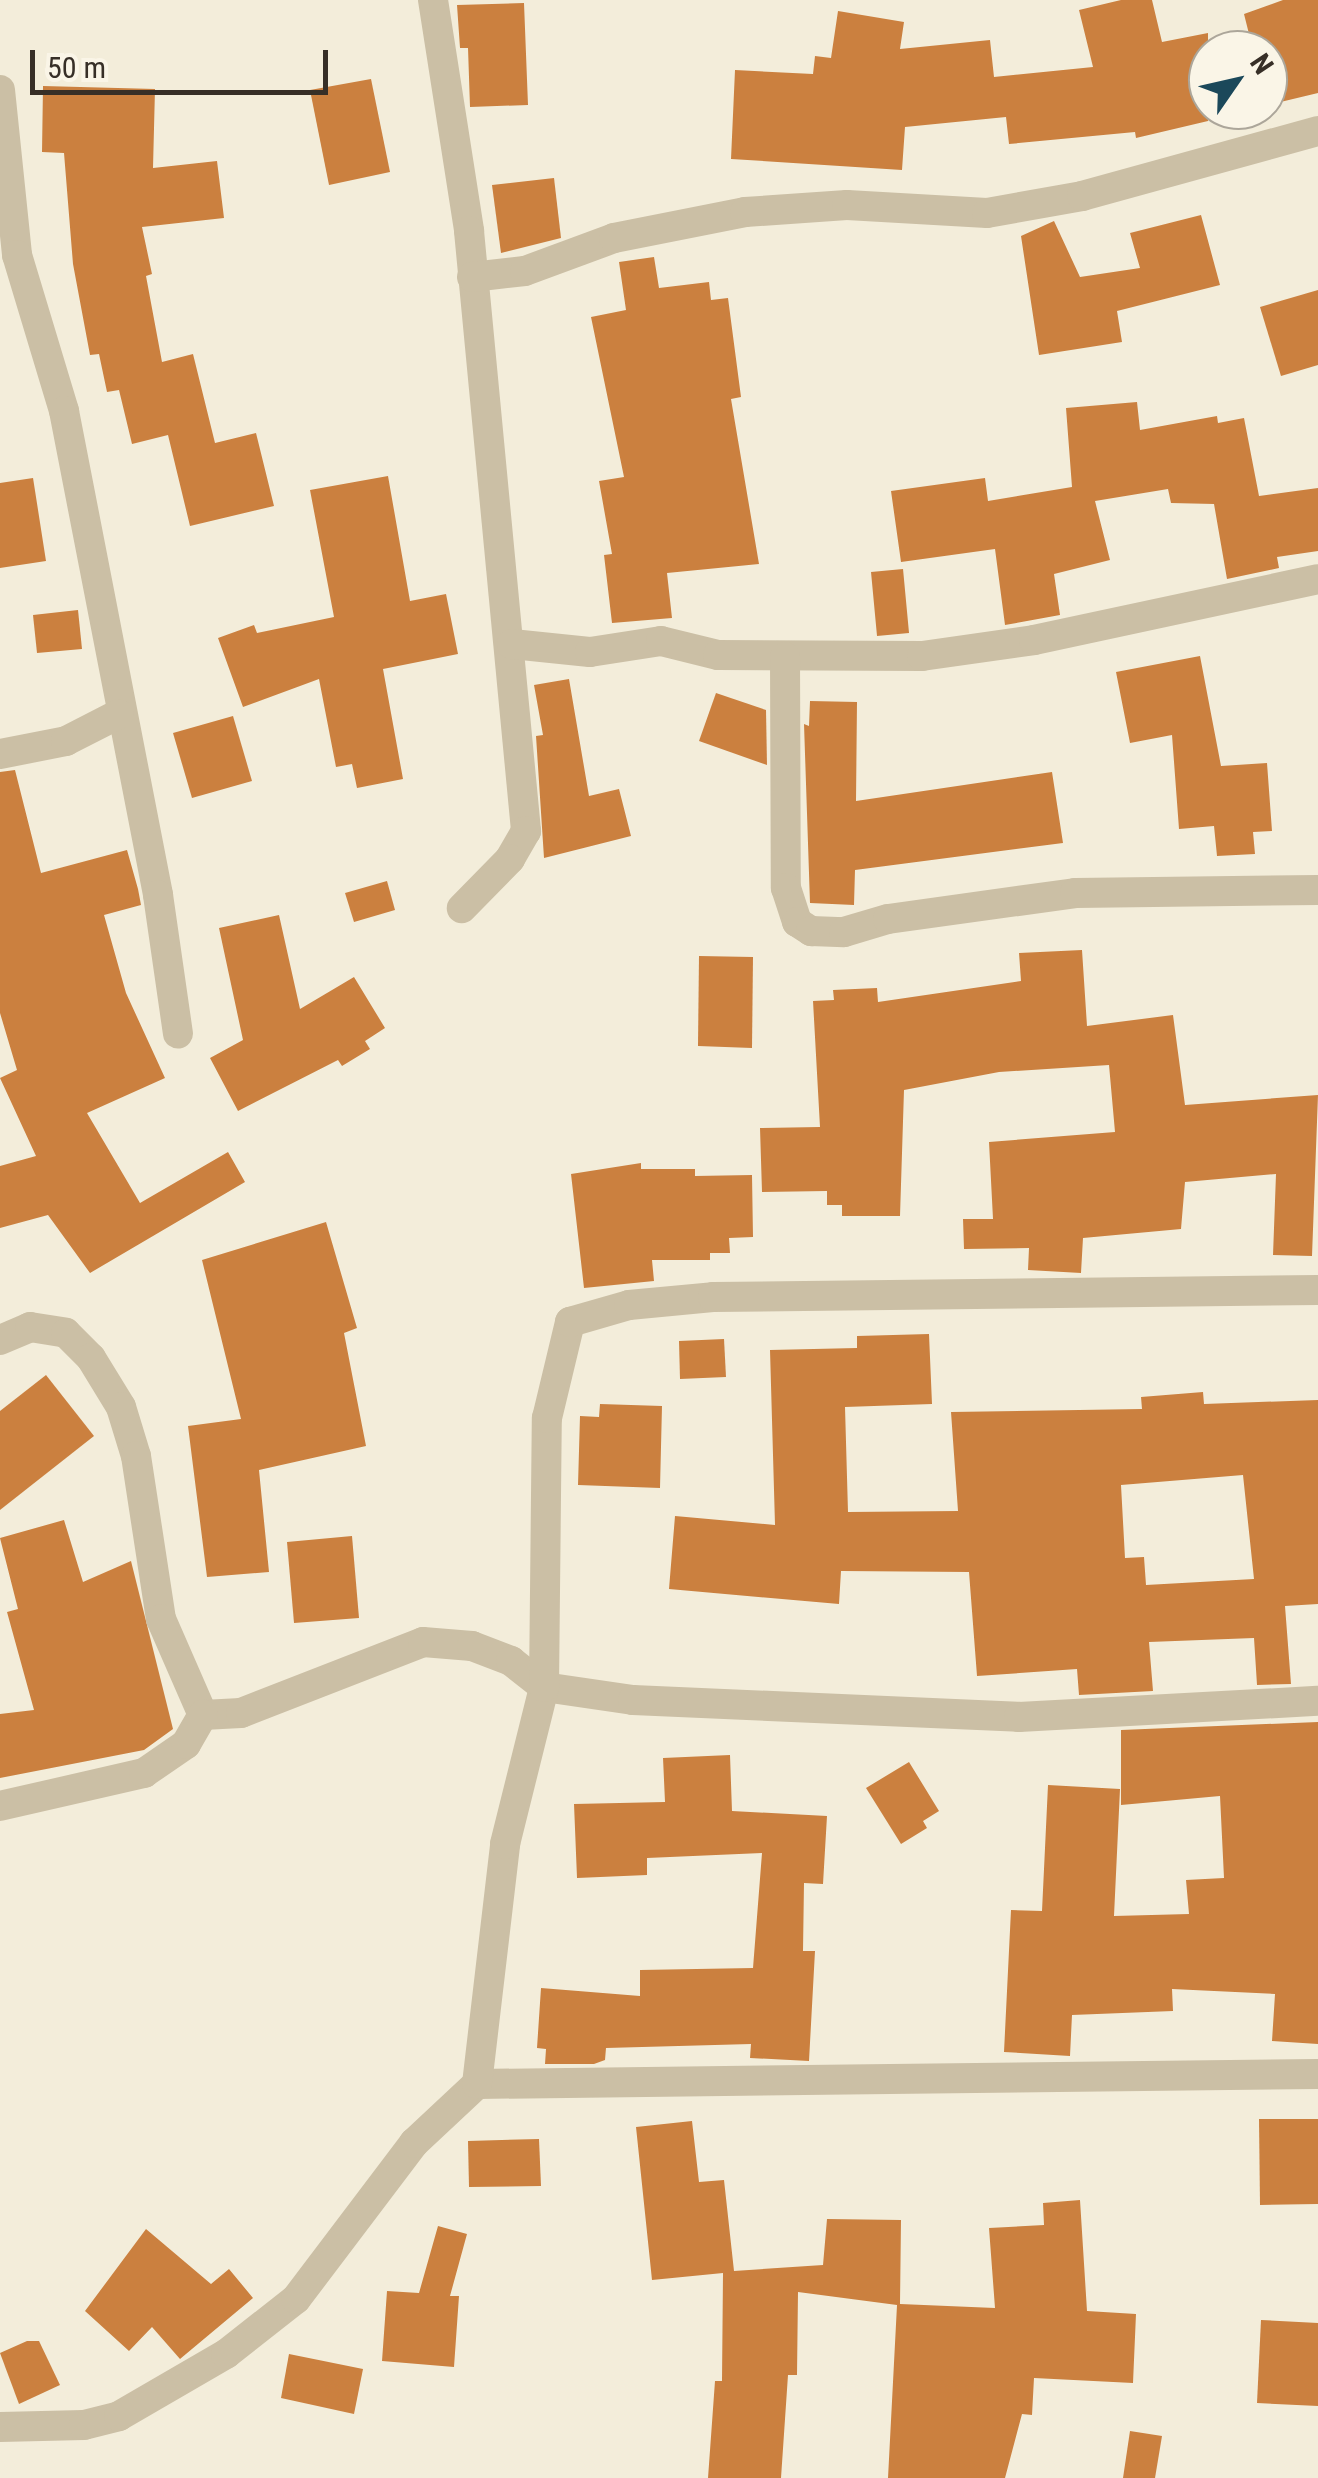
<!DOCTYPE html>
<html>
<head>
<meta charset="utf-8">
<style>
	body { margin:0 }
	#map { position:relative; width:1318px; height:2478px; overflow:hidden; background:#f3edda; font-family:"Roboto Condensed",sans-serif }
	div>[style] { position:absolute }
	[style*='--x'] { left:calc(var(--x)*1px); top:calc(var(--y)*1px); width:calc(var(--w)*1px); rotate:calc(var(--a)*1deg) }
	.building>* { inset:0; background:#cb803f }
	.minor>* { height:30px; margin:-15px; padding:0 15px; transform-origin:15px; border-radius:15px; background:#cbbfa5 }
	span { translate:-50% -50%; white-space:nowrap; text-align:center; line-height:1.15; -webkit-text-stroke:8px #faf5e7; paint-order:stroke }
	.north { position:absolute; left:1188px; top:30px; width:100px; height:100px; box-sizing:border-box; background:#faf5e7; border:2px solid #aca69a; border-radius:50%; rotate:56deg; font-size:28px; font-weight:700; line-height:40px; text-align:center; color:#372f27 }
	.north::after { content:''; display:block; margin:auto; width:35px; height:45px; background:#1b485a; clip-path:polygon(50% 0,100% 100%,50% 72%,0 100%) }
	.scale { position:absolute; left:30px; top:50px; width:298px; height:45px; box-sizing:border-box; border:5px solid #372f27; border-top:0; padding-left:12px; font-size:30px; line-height:35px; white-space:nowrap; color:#372f27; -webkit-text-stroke:8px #faf5e7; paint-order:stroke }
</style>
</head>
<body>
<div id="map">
	<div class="building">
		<i style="clip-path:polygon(1121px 0,1152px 0,1162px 42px,1208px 33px,1208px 121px,1136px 138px,1135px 132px,1009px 144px,1006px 117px,905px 127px,902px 170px,731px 159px,735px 70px,813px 74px,815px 56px,831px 58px,838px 11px,904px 22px,900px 49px,990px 40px,994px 77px,1093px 67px,1079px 10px)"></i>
		<i style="clip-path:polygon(1283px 0,1318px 0,1318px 93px,1268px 105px,1268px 50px,1253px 50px,1244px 14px)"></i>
		<i style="clip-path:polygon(524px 3px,528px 105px,470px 107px,468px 48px,460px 48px,457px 5px)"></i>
		<i style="clip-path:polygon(371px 79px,390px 172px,329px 185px,310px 90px)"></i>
		<i style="clip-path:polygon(43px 86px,155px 89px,153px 168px,217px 161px,224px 218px,142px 227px,152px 274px,146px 276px,162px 362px,193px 354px,215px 443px,256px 433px,274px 506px,190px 526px,168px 435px,132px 444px,119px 390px,107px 392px,99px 354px,90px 355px,73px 264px,64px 153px,42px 152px)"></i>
		<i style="clip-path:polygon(554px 178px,561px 238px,501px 253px,492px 185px)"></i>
		<i style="clip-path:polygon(1201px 215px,1220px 285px,1117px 311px,1122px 342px,1039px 355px,1021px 236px,1054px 221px,1080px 277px,1140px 268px,1130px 233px)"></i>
		<i style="clip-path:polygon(654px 257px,659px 288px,709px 282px,711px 300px,728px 298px,741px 397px,731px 399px,759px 564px,667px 573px,672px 618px,612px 623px,604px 555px,612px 554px,599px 481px,624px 477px,591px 317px,626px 310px,619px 262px)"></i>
		<i style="clip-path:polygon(1318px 290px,1318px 365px,1281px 376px,1260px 307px)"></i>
		<i style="clip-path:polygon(1137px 402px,1140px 430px,1217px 416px,1218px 423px,1244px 418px,1259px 496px,1318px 488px,1318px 551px,1277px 557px,1279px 568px,1227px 579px,1214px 504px,1171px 503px,1168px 489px,1095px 501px,1110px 560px,1054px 574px,1060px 615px,1005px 625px,995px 549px,901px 562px,891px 491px,985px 478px,988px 501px,1072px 487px,1066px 408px)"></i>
		<i style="clip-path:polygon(388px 476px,410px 601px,446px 594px,458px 654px,383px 669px,403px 779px,357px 788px,352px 764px,336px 767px,319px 679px,243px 707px,218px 638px,254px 625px,257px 633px,334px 617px,310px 490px)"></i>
		<i style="clip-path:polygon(33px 478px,46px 561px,0 568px,0 483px)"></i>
		<i style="clip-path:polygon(903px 569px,909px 633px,877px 636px,871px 572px)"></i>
		<i style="clip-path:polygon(78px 610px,82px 649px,37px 653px,33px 615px)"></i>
		<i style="clip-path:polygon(1200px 656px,1221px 766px,1267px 763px,1272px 831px,1253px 832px,1255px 854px,1217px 856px,1214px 826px,1179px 829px,1172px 735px,1130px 743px,1116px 672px)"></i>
		<i style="clip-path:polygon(569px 679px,589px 796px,619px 789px,631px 836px,544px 858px,536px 736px,543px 735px,534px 685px)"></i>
		<i style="clip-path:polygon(716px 693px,766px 710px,767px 765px,699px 741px)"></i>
		<i style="clip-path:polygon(810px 701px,857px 702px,856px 801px,1052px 772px,1063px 843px,855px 870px,854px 905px,810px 903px,804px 724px,809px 726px)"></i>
		<i style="clip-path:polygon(233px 716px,252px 781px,192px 798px,173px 733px)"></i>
		<i style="clip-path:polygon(15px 770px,41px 873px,127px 850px,138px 889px,141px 905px,104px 915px,126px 993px,165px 1078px,87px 1113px,140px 1203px,228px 1152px,245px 1182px,90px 1273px,48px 1215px,0 1228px,0 1166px,36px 1156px,0 1078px,17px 1070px,0 1013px,0 772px)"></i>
		<i style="clip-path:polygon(387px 881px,395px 910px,354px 922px,345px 893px)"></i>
		<i style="clip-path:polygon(279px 915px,300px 1009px,354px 977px,385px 1028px,365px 1041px,370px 1049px,342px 1066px,338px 1060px,238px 1111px,210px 1058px,243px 1040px,219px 928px)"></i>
		<i style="clip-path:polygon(1082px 950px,1087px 1026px,1173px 1015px,1185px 1105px,1318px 1095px,1312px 1256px,1273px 1255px,1276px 1174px,1185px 1182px,1181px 1229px,1083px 1238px,1081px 1273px,1028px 1270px,1029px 1248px,964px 1249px,963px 1219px,993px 1219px,989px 1142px,1115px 1132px,1109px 1065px,999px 1072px,904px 1090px,900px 1216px,842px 1216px,842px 1205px,827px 1205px,827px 1191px,762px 1192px,760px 1128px,820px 1127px,813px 1001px,834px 1000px,833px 990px,877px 988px,878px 1002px,1021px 981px,1019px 953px)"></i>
		<i style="clip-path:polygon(699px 956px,753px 957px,752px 1048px,698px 1046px)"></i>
		<i style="clip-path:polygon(641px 1163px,641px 1169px,695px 1169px,695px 1176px,752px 1175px,753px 1237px,729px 1238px,730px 1253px,710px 1253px,710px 1260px,652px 1260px,654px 1281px,584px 1288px,571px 1174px)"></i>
		<i style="clip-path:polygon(326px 1222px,357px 1328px,344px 1333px,366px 1446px,259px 1470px,269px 1572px,207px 1577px,188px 1426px,241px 1419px,202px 1260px)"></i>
		<i style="clip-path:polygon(evenodd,929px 1334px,932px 1404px,845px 1407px,848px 1512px,958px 1511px,951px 1412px,1142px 1409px,1141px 1397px,1203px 1392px,1204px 1404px,1318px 1400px,1318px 1604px,1285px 1606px,1291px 1684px,1257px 1685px,1254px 1638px,1149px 1642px,1153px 1691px,1079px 1695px,1077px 1669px,977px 1676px,969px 1572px,841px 1571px,839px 1604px,669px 1589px,675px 1516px,775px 1525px,770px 1350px,857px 1348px,857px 1336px,929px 1334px,1243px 1475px,1254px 1579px,1146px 1585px,1144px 1557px,1125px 1558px,1121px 1485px,1243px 1475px)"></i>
		<i style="clip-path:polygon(724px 1339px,726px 1377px,680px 1379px,679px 1341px)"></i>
		<i style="clip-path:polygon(46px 1375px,94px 1436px,0 1510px,0 1411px)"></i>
		<i style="clip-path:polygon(600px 1404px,662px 1406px,660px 1488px,578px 1485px,580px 1416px,599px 1417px)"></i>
		<i style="clip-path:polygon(64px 1520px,83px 1582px,131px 1561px,173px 1729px,144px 1750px,0 1778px,0 1714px,34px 1710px,7px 1612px,18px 1609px,0 1538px)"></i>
		<i style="clip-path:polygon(352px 1536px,359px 1618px,294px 1623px,287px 1542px)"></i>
		<i style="clip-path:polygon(1318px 1722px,1318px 2044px,1272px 2041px,1275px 1994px,1172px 1989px,1173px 2011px,1072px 2015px,1070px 2056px,1004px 2052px,1011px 1910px,1042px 1911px,1048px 1785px,1120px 1789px,1114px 1916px,1189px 1914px,1186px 1880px,1224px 1878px,1220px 1796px,1121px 1805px,1121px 1730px)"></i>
		<i style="clip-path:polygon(730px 1755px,732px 1811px,827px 1816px,823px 1884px,804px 1883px,803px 1951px,815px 1951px,809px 2061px,750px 2058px,751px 2044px,606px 2048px,605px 2060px,594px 2064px,545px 2064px,546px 2049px,537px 2048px,541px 1988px,640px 1996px,640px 1970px,753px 1968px,762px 1853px,647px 1858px,647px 1875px,577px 1878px,574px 1804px,665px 1802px,663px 1758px)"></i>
		<i style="clip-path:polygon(909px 1762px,939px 1811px,923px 1821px,927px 1828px,901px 1844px,866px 1788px)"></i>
		<i style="clip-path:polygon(1259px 2119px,1318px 2119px,1318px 2204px,1260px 2205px)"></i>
		<i style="clip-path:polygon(692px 2121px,699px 2182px,724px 2180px,734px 2271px,823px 2265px,827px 2219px,901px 2220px,900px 2304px,995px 2308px,989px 2228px,1044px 2225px,1043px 2203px,1080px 2200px,1087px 2311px,1136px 2314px,1133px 2383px,1034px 2378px,1032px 2415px,1022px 2414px,1005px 2478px,888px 2478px,897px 2305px,798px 2292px,797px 2375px,788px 2375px,781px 2478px,708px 2478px,715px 2381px,722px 2381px,723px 2273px,652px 2280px,636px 2127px)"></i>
		<i style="clip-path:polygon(539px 2139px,541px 2186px,469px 2187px,468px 2141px)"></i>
		<i style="clip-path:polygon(438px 2226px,467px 2234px,450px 2296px,459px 2296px,454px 2367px,382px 2361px,387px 2291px,419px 2293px)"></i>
		<i style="clip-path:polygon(146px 2229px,211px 2284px,229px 2269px,253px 2298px,180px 2359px,152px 2327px,129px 2351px,85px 2311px)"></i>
		<i style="clip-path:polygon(1261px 2320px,1318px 2323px,1318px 2406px,1257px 2403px)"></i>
		<i style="clip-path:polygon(27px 2341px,39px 2341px,60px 2385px,19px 2404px,0 2353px)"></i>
		<i style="clip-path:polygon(289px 2354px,363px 2369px,354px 2414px,281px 2398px)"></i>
		<i style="clip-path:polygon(1130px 2431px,1162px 2436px,1155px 2478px,1123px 2478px)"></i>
	</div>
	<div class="minor">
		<i style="--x:433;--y:0;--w:234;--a:81.1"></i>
		<i style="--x:469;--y:231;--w:603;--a:84.57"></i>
		<i style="--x:526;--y:831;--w:32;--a:120"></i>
		<i style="--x:510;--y:859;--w:69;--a:134.4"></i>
		<i style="--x:0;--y:90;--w:166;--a:84.1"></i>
		<i style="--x:17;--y:255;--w:163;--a:73.2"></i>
		<i style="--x:64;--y:411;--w:493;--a:79"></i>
		<i style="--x:158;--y:895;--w:140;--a:81.8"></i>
		<i style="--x:472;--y:277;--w:53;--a:-6.5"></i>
		<i style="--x:525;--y:271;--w:95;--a:-20.3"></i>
		<i style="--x:614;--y:238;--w:134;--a:-11.2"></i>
		<i style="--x:745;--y:212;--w:102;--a:-3.9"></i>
		<i style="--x:847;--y:205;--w:140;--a:3.3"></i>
		<i style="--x:987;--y:213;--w:97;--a:-10.1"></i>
		<i style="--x:1082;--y:196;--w:245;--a:-15.4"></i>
		<i style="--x:512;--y:644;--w:78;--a:5.9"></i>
		<i style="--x:590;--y:652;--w:72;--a:-8.8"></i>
		<i style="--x:661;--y:641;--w:59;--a:13.8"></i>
		<i style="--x:718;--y:655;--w:204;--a:0.3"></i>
		<i style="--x:922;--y:656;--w:113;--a:-8.1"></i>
		<i style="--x:1034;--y:640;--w:290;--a:-12.1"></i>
		<i style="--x:785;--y:657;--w:231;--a:89.8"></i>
		<i style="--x:786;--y:888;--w:36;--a:72"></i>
		<i style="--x:797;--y:922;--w:17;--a:33"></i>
		<i style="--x:811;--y:931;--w:33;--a:2"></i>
		<i style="--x:844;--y:932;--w:46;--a:-16.5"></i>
		<i style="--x:888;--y:919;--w:189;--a:-7.9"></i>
		<i style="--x:1075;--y:893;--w:243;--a:-0.7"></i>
		<i style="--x:0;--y:754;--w:67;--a:-11.1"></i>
		<i style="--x:66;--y:741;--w:59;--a:-27"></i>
		<i style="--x:0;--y:1340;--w:33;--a:-23"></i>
		<i style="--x:30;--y:1327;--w:36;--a:9"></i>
		<i style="--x:66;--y:1333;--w:35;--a:45"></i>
		<i style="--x:91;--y:1358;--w:57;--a:58.5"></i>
		<i style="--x:121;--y:1407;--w:51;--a:73"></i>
		<i style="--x:136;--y:1456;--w:165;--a:81.3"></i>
		<i style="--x:161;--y:1619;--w:105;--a:66.4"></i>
		<i style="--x:203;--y:1715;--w:38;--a:-3"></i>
		<i style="--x:241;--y:1713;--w:195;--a:-21.3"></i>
		<i style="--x:423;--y:1642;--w:49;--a:4.7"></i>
		<i style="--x:472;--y:1646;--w:42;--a:21"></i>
		<i style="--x:511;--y:1661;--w:42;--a:38.2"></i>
		<i style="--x:544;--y:1687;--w:90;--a:8.3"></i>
		<i style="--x:633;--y:1700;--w:386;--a:2.5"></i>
		<i style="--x:1019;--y:1717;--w:299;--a:-3.1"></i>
		<i style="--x:0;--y:1806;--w:148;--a:-12.9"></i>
		<i style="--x:144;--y:1773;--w:51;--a:-34.6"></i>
		<i style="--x:186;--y:1744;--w:34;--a:-60"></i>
		<i style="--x:477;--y:2084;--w:841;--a:-0.68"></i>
		<i style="--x:0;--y:2427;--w:84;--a:-1.4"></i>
		<i style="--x:84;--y:2425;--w:36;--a:-14"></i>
		<i style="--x:119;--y:2416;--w:124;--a:-30.1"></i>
		<i style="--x:226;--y:2354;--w:89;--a:-38.2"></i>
		<i style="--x:296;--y:2299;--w:196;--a:-52.9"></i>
		<i style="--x:414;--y:2143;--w:86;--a:-43.1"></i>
		<i style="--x:477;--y:2084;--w:242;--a:-83.3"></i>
		<i style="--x:505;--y:1844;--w:162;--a:-76"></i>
		<i style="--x:544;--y:1687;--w:269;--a:-89.4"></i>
		<i style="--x:547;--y:1418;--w:99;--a:-76.5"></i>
		<i style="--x:570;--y:1322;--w:61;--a:-16.1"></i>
		<i style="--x:629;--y:1305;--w:84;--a:-5.4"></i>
		<i style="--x:713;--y:1297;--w:605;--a:-0.66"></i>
	</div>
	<div class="north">N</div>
	<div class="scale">50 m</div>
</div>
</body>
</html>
